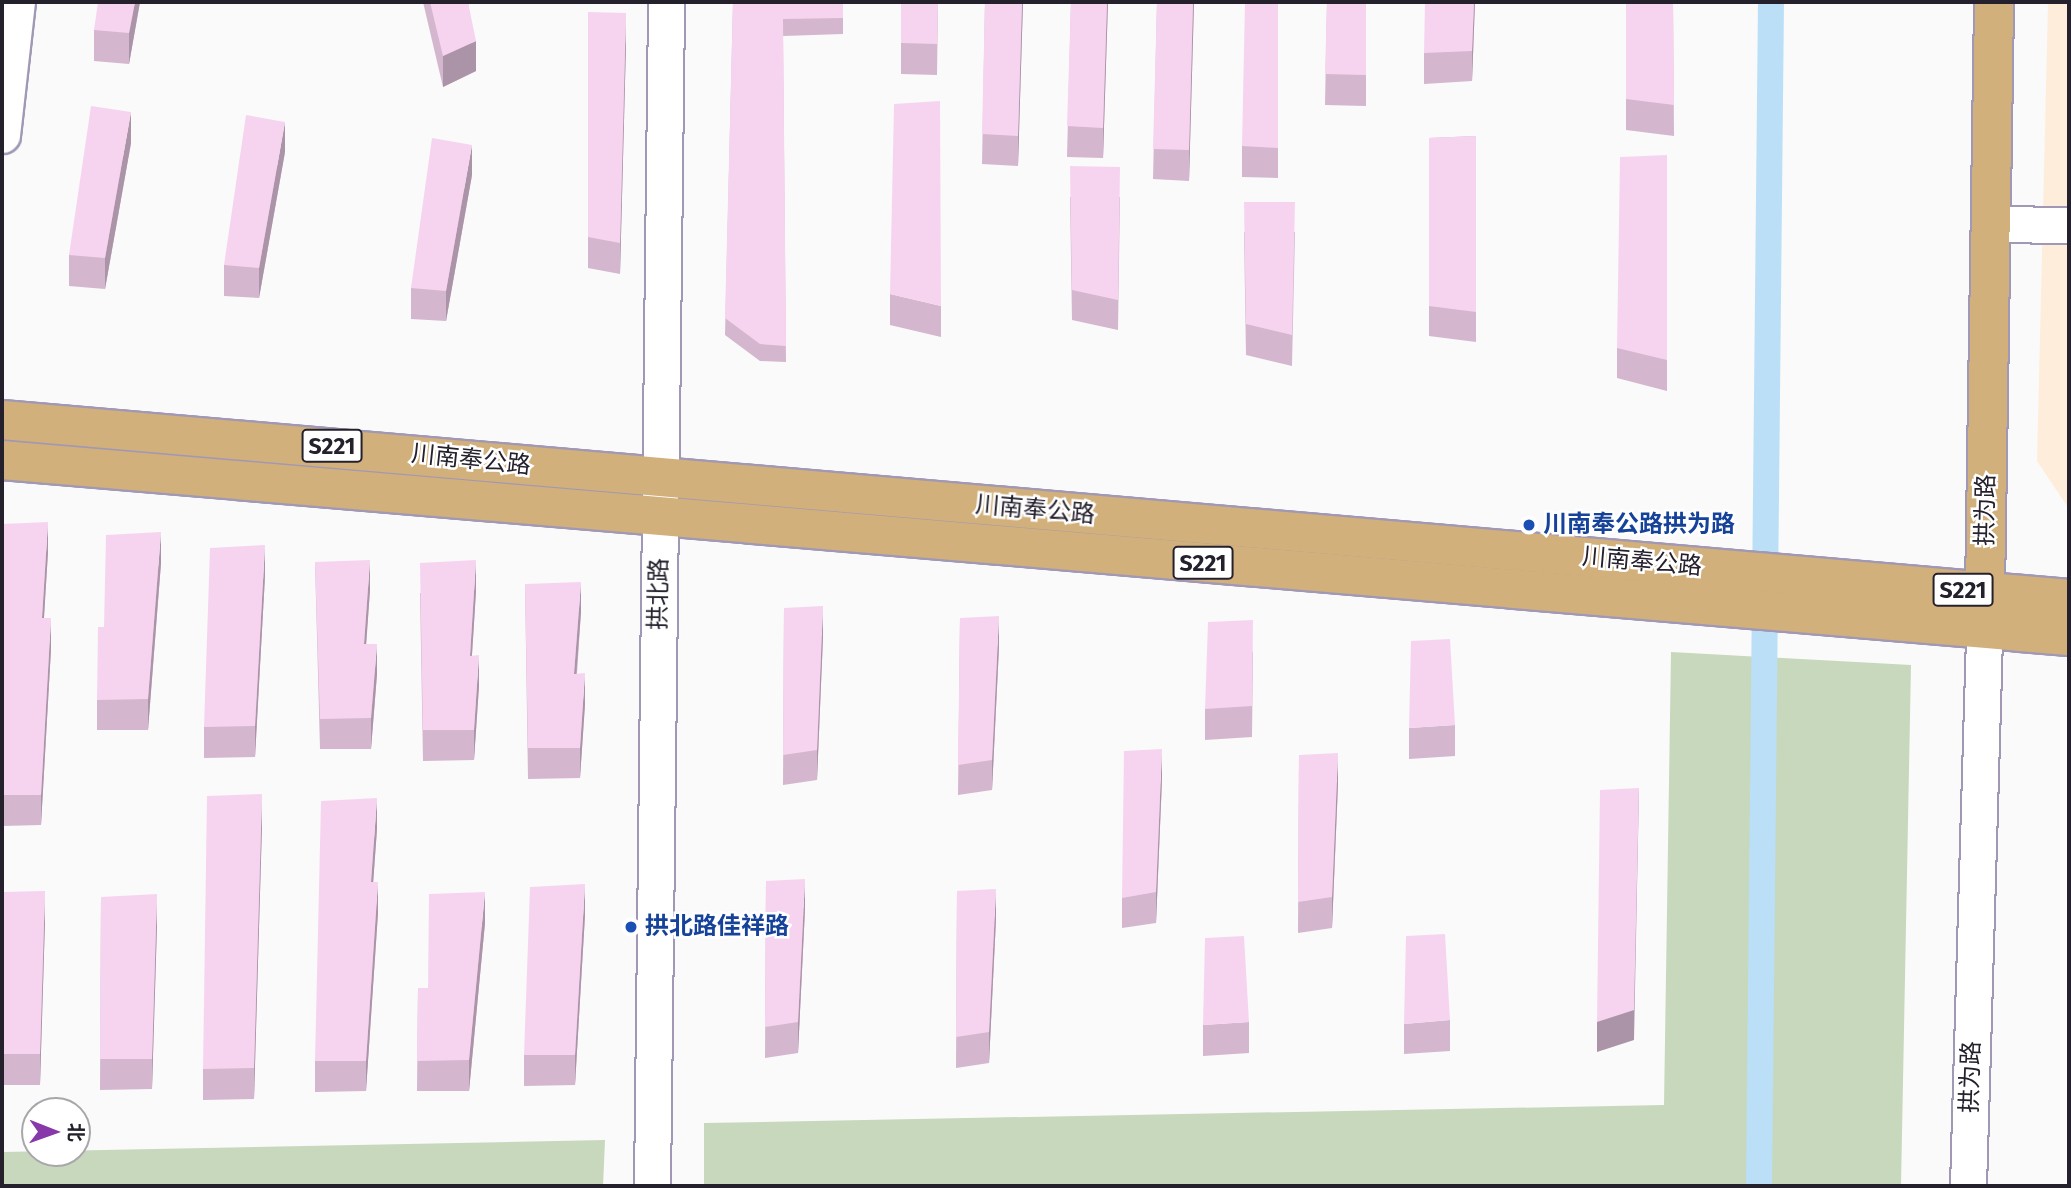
<!DOCTYPE html>
<html>
<head>
<meta charset="utf-8">
<style>
	body { margin:0 }
	#map { position:relative; width:2071px; height:1188px; overflow:hidden; background:#fafafa; font-family:"Fira Sans","Noto Sans SC",sans-serif }
	div>[style] { position:absolute }
	[style*='--x'] { left:calc(var(--x)*1px); top:calc(var(--y)*1px); width:calc(var(--w)*1px); rotate:calc(var(--a)*1deg) }
	.education>* { inset:0; background:#ffeddc }
	.green>* { inset:0; background:#c7d8bc }
	.canal>* { height:26px; margin:-13px; padding:0 13px; transform-origin:13px; border-radius:13px; background:#bbdff7 }
	.roads { filter:drop-shadow(2px 0 #a198b5) drop-shadow(-2px 0 #a198b5) drop-shadow(0 2px #a198b5) drop-shadow(0 -2px #a198b5) }
	.minor>* { height:35px; margin:-17.5px; padding:0 17.5px; transform-origin:17.5px; border-radius:17.5px; background:#fff }
	.major>* { height:38px; margin:-19px; padding:0 19px; transform-origin:19px; border-radius:19px; background:#d2b07b }
	.wall>* { inset:0; background:#d4b6ce }
	.shaded-wall>* { inset:0; background:#ac94a8 }
	.building>* { inset:0; background:#f6d4f0 }
	.dots>* { width:19px; height:19px; translate:-50% -50%; box-sizing:border-box; border:4px solid #fff; border-radius:50% }
	span { translate:-50% -50%; white-space:nowrap; text-align:center; line-height:1.15; -webkit-text-stroke:5px #fff; paint-order:stroke }
	.shield-label span { padding:2px 5px; background:#fff; border:2px solid; border-radius:5px; -webkit-text-stroke-width:0 }
	.shield-label { font-size:23px; color:#24202c; font-weight:700 }
	.street-label { font-size:24px; color:#24202c }
	.transit-label { font-size:24px; color:#164399; font-weight:700 }
	.left { translate:0 -50%; text-align:left }
	.frame { position:absolute; inset:0; border:4px solid #24202c; pointer-events:none }
	.north { position:absolute; left:21px; top:1097px; width:70px; height:70px; box-sizing:border-box; background:#fff; border:2px solid #a7a6ab; border-radius:50%; rotate:91deg; font-size:19px; font-weight:700; line-height:28px; text-align:center; color:#24202c }
	.north::after { content:''; display:block; margin:auto; width:24px; height:32px; background:#8739aa; clip-path:polygon(50% 0,100% 100%,50% 72%,0 100%) }
</style>
</head>
<body>
<div id="map">
	<div class="education">
		<i style="clip-path:polygon(2048px 2px,2069px 2px,2069px 509px,2037px 461px)"></i>
	</div>
	<div class="green">
		<i style="clip-path:polygon(1671px 652px,1911px 665px,1901px 1186px,704px 1186px,704px 1123px,1664px 1105px)"></i>
		<i style="clip-path:polygon(605px 1140px,603px 1186px,2px 1186px,2px 1152px)"></i>
	</div>
	<div class="canal">
		<i style="--x:1759;--y:1186;--w:1184;--a:-89.42"></i>
	</div>
	<div class="roads">
		<div class="minor">
			<i style="--x:2;--y:135;--w:134;--a:-83.6"></i>
			<i style="--x:1991;--y:224;--w:78;--a:0.7"></i>
			<i style="--x:652;--y:1186;--w:1184;--a:-89.32"></i>
			<i style="--x:1968;--y:1186;--w:584;--a:-88.33"></i>
		</div>
		<div class="major">
			<i style="--x:2;--y:420;--w:2075;--a:4.95"></i>
			<i style="--x:2;--y:460;--w:2074;--a:4.87"></i>
			<i style="--x:1985;--y:591;--w:589;--a:-89.12"></i>
		</div>
	</div>
	<div class="wall">
		<i style="clip-path:polygon(140px 2px,129px 64px,94px 61px,94px 30px)"></i>
		<i style="clip-path:polygon(423px 2px,468px 2px,476px 71px,443px 87px)"></i>
		<i style="clip-path:polygon(733px 2px,843px 2px,843px 34px,783px 36px,786px 362px,760px 361px,725px 335px)"></i>
		<i style="clip-path:polygon(938px 2px,937px 75px,901px 74px,901px 43px)"></i>
		<i style="clip-path:polygon(985px 2px,1023px 2px,1018px 166px,982px 164px)"></i>
		<i style="clip-path:polygon(1071px 2px,1108px 2px,1103px 158px,1067px 157px)"></i>
		<i style="clip-path:polygon(1157px 2px,1194px 2px,1189px 181px,1153px 179px)"></i>
		<i style="clip-path:polygon(1278px 2px,1278px 178px,1242px 177px,1242px 146px)"></i>
		<i style="clip-path:polygon(1327px 2px,1366px 2px,1366px 106px,1325px 105px)"></i>
		<i style="clip-path:polygon(1475px 2px,1472px 81px,1424px 84px,1424px 53px)"></i>
		<i style="clip-path:polygon(1626px 2px,1673px 2px,1674px 136px,1626px 130px)"></i>
		<i style="clip-path:polygon(588px 12px,626px 44px,620px 274px,588px 268px)"></i>
		<i style="clip-path:polygon(1476px 136px,1476px 342px,1429px 336px,1429px 138px)"></i>
		<i style="clip-path:polygon(131px 143px,105px 289px,69px 286px,69px 255px)"></i>
		<i style="clip-path:polygon(285px 152px,259px 298px,224px 296px,224px 265px)"></i>
		<i style="clip-path:polygon(1667px 155px,1667px 391px,1617px 378px,1617px 348px)"></i>
		<i style="clip-path:polygon(472px 175px,446px 321px,411px 319px,411px 288px)"></i>
		<i style="clip-path:polygon(1070px 197px,1120px 197px,1118px 330px,1072px 320px)"></i>
		<i style="clip-path:polygon(1244px 232px,1295px 232px,1292px 366px,1246px 355px)"></i>
		<i style="clip-path:polygon(890px 294px,941px 306px,941px 337px,890px 325px)"></i>
		<i style="clip-path:polygon(2px 524px,48px 552px,44px 618px,51px 649px,41px 825px,2px 826px)"></i>
		<i style="clip-path:polygon(315px 562px,370px 590px,366px 644px,377px 674px,371px 749px,320px 749px)"></i>
		<i style="clip-path:polygon(161px 563px,148px 730px,97px 730px,97px 700px,104px 627px)"></i>
		<i style="clip-path:polygon(265px 576px,255px 757px,204px 758px,204px 727px)"></i>
		<i style="clip-path:polygon(525px 584px,581px 612px,577px 674px,585px 704px,580px 778px,528px 779px)"></i>
		<i style="clip-path:polygon(476px 591px,472px 655px,479px 686px,474px 760px,423px 761px,420px 593px)"></i>
		<i style="clip-path:polygon(784px 608px,823px 637px,817px 780px,783px 785px)"></i>
		<i style="clip-path:polygon(960px 618px,999px 647px,992px 790px,958px 795px)"></i>
		<i style="clip-path:polygon(1253px 651px,1252px 737px,1205px 740px,1205px 709px)"></i>
		<i style="clip-path:polygon(1455px 725px,1455px 756px,1409px 759px,1409px 728px)"></i>
		<i style="clip-path:polygon(1299px 755px,1338px 784px,1332px 928px,1298px 933px)"></i>
		<i style="clip-path:polygon(1162px 779px,1156px 923px,1122px 928px,1122px 898px)"></i>
		<i style="clip-path:polygon(262px 825px,254px 1099px,203px 1100px,203px 1069px)"></i>
		<i style="clip-path:polygon(377px 829px,373px 882px,378px 913px,366px 1091px,315px 1092px,315px 1061px)"></i>
		<i style="clip-path:polygon(766px 881px,805px 909px,798px 1053px,765px 1058px)"></i>
		<i style="clip-path:polygon(957px 891px,996px 919px,989px 1063px,956px 1068px)"></i>
		<i style="clip-path:polygon(2px 892px,45px 921px,40px 1085px,2px 1085px)"></i>
		<i style="clip-path:polygon(101px 897px,157px 925px,152px 1089px,100px 1090px)"></i>
		<i style="clip-path:polygon(585px 915px,575px 1085px,524px 1086px,524px 1055px)"></i>
		<i style="clip-path:polygon(485px 923px,469px 1091px,417px 1091px,418px 988px,428px 988px)"></i>
		<i style="clip-path:polygon(1450px 1020px,1450px 1051px,1404px 1054px,1404px 1024px)"></i>
		<i style="clip-path:polygon(1249px 1022px,1249px 1053px,1203px 1056px,1203px 1025px)"></i>
	</div>
	<div class="shaded-wall">
		<i style="clip-path:polygon(135px 2px,140px 2px,129px 64px,129px 33px)"></i>
		<i style="clip-path:polygon(1022px 2px,1023px 2px,1018px 166px,1018px 136px)"></i>
		<i style="clip-path:polygon(1107px 2px,1108px 2px,1103px 158px,1103px 128px)"></i>
		<i style="clip-path:polygon(1193px 2px,1194px 2px,1189px 181px,1189px 150px)"></i>
		<i style="clip-path:polygon(1474px 2px,1475px 2px,1472px 81px,1472px 51px)"></i>
		<i style="clip-path:polygon(626px 13px,626px 44px,620px 274px,620px 243px)"></i>
		<i style="clip-path:polygon(476px 41px,476px 71px,443px 87px,443px 56px)"></i>
		<i style="clip-path:polygon(131px 112px,131px 143px,105px 289px,105px 258px)"></i>
		<i style="clip-path:polygon(285px 122px,285px 152px,259px 298px,259px 268px)"></i>
		<i style="clip-path:polygon(472px 145px,472px 175px,446px 321px,446px 291px)"></i>
		<i style="clip-path:polygon(48px 522px,48px 552px,42px 649px,42px 618px)"></i>
		<i style="clip-path:polygon(161px 532px,161px 563px,148px 730px,148px 699px)"></i>
		<i style="clip-path:polygon(265px 545px,265px 576px,255px 757px,255px 726px)"></i>
		<i style="clip-path:polygon(370px 560px,370px 590px,364px 675px,364px 644px)"></i>
		<i style="clip-path:polygon(476px 560px,476px 591px,470px 686px,470px 656px)"></i>
		<i style="clip-path:polygon(581px 582px,581px 612px,574px 704px,574px 674px)"></i>
		<i style="clip-path:polygon(823px 606px,823px 637px,817px 780px,817px 750px)"></i>
		<i style="clip-path:polygon(999px 616px,999px 647px,992px 790px,992px 760px)"></i>
		<i style="clip-path:polygon(51px 618px,51px 649px,41px 825px,41px 795px)"></i>
		<i style="clip-path:polygon(377px 644px,377px 674px,371px 749px,371px 718px)"></i>
		<i style="clip-path:polygon(479px 655px,479px 686px,474px 760px,474px 730px)"></i>
		<i style="clip-path:polygon(585px 673px,585px 704px,580px 778px,580px 748px)"></i>
		<i style="clip-path:polygon(1162px 749px,1162px 779px,1156px 923px,1156px 892px)"></i>
		<i style="clip-path:polygon(1338px 753px,1338px 784px,1332px 928px,1332px 897px)"></i>
		<i style="clip-path:polygon(1639px 788px,1634px 1040px,1597px 1052px,1597px 1022px)"></i>
		<i style="clip-path:polygon(262px 794px,262px 825px,254px 1099px,254px 1068px)"></i>
		<i style="clip-path:polygon(377px 798px,377px 829px,371px 913px,371px 882px)"></i>
		<i style="clip-path:polygon(805px 879px,805px 909px,798px 1053px,798px 1022px)"></i>
		<i style="clip-path:polygon(378px 882px,378px 913px,366px 1091px,366px 1061px)"></i>
		<i style="clip-path:polygon(585px 884px,585px 915px,575px 1085px,575px 1055px)"></i>
		<i style="clip-path:polygon(996px 889px,996px 919px,989px 1063px,989px 1032px)"></i>
		<i style="clip-path:polygon(45px 891px,45px 921px,40px 1085px,40px 1054px)"></i>
		<i style="clip-path:polygon(485px 892px,485px 923px,469px 1091px,469px 1060px)"></i>
		<i style="clip-path:polygon(157px 894px,157px 925px,152px 1089px,152px 1059px)"></i>
	</div>
	<div class="building">
		<i style="clip-path:polygon(98px 2px,135px 2px,129px 33px,94px 30px)"></i>
		<i style="clip-path:polygon(430px 2px,468px 2px,476px 41px,443px 56px)"></i>
		<i style="clip-path:polygon(733px 2px,843px 2px,843px 18px,783px 19px,786px 346px,760px 344px,725px 318px)"></i>
		<i style="clip-path:polygon(901px 2px,938px 2px,937px 44px,901px 43px)"></i>
		<i style="clip-path:polygon(985px 2px,1022px 2px,1018px 136px,982px 134px)"></i>
		<i style="clip-path:polygon(1071px 2px,1107px 2px,1103px 128px,1067px 126px)"></i>
		<i style="clip-path:polygon(1157px 2px,1193px 2px,1189px 150px,1153px 149px)"></i>
		<i style="clip-path:polygon(1245px 2px,1278px 2px,1278px 148px,1242px 146px)"></i>
		<i style="clip-path:polygon(1327px 2px,1366px 2px,1366px 75px,1325px 74px)"></i>
		<i style="clip-path:polygon(1425px 2px,1474px 2px,1472px 51px,1424px 53px)"></i>
		<i style="clip-path:polygon(1626px 2px,1673px 2px,1674px 105px,1626px 99px)"></i>
		<i style="clip-path:polygon(588px 12px,626px 13px,620px 243px,588px 237px)"></i>
		<i style="clip-path:polygon(940px 101px,941px 306px,890px 294px,894px 104px)"></i>
		<i style="clip-path:polygon(91px 106px,131px 112px,105px 258px,69px 255px)"></i>
		<i style="clip-path:polygon(246px 115px,285px 122px,259px 268px,224px 265px)"></i>
		<i style="clip-path:polygon(1476px 136px,1476px 312px,1429px 306px,1429px 138px)"></i>
		<i style="clip-path:polygon(432px 138px,472px 145px,446px 291px,411px 288px)"></i>
		<i style="clip-path:polygon(1667px 155px,1667px 360px,1617px 348px,1620px 157px)"></i>
		<i style="clip-path:polygon(1070px 166px,1120px 167px,1118px 300px,1072px 290px)"></i>
		<i style="clip-path:polygon(1244px 202px,1295px 202px,1292px 335px,1246px 324px)"></i>
		<i style="clip-path:polygon(48px 522px,42px 618px,51px 618px,41px 795px,2px 795px,2px 524px)"></i>
		<i style="clip-path:polygon(161px 532px,148px 699px,97px 700px,98px 627px,104px 627px,106px 535px)"></i>
		<i style="clip-path:polygon(265px 545px,255px 726px,204px 727px,210px 548px)"></i>
		<i style="clip-path:polygon(370px 560px,364px 644px,377px 644px,371px 718px,320px 719px,315px 562px)"></i>
		<i style="clip-path:polygon(476px 560px,470px 656px,479px 655px,474px 730px,423px 730px,420px 563px)"></i>
		<i style="clip-path:polygon(581px 582px,574px 674px,585px 673px,580px 748px,528px 748px,525px 584px)"></i>
		<i style="clip-path:polygon(823px 606px,817px 750px,783px 755px,784px 608px)"></i>
		<i style="clip-path:polygon(999px 616px,992px 760px,958px 765px,960px 618px)"></i>
		<i style="clip-path:polygon(1253px 620px,1252px 706px,1205px 709px,1208px 622px)"></i>
		<i style="clip-path:polygon(1450px 639px,1455px 725px,1409px 728px,1411px 641px)"></i>
		<i style="clip-path:polygon(1162px 749px,1156px 892px,1122px 898px,1124px 751px)"></i>
		<i style="clip-path:polygon(1338px 753px,1332px 897px,1298px 902px,1299px 755px)"></i>
		<i style="clip-path:polygon(1639px 788px,1634px 1010px,1597px 1022px,1600px 790px)"></i>
		<i style="clip-path:polygon(262px 794px,254px 1068px,203px 1069px,207px 796px)"></i>
		<i style="clip-path:polygon(377px 798px,371px 882px,378px 882px,366px 1061px,315px 1061px,321px 801px)"></i>
		<i style="clip-path:polygon(805px 879px,798px 1022px,765px 1027px,766px 881px)"></i>
		<i style="clip-path:polygon(585px 884px,575px 1055px,524px 1055px,530px 887px)"></i>
		<i style="clip-path:polygon(996px 889px,989px 1032px,956px 1037px,957px 891px)"></i>
		<i style="clip-path:polygon(45px 891px,40px 1054px,2px 1054px,2px 892px)"></i>
		<i style="clip-path:polygon(485px 892px,469px 1060px,417px 1061px,418px 988px,428px 988px,429px 894px)"></i>
		<i style="clip-path:polygon(157px 894px,152px 1059px,100px 1059px,101px 897px)"></i>
		<i style="clip-path:polygon(1445px 934px,1450px 1020px,1404px 1024px,1406px 936px)"></i>
		<i style="clip-path:polygon(1244px 936px,1249px 1022px,1203px 1025px,1205px 938px)"></i>
	</div>
	<div class="dots">
		<i style="left:1529px;top:525px;background:#1a4fb4"></i>
		<i style="left:631px;top:927px;background:#1a4fb4"></i>
	</div>
	<div class="shield-label">
		<span style="left:332px;top:446px">S221</span>
		<span style="left:1203px;top:563px">S221</span>
		<span style="left:1963px;top:590px">S221</span>
	</div>
	<div class="street-label">
		<span style="left:471px;top:460px;rotate:6deg">川南奉公路</span>
		<span style="left:1035px;top:510px;rotate:5deg">川南奉公路</span>
		<span style="left:1986px;top:510px;rotate:-89deg">拱为路</span>
		<span style="left:1642px;top:562px;rotate:5deg">川南奉公路</span>
		<span style="left:659px;top:594px;rotate:-89deg">拱北路</span>
		<span style="left:1971px;top:1077px;rotate:-88deg">拱为路</span>
	</div>
	<div class="transit-label">
		<span class="left" style="left:1543px;top:525px">川南奉公路拱为路</span>
		<span class="left" style="left:645px;top:927px">拱北路佳祥路</span>
	</div>
	<div class="frame"></div>
	<div class="north">北</div>
</div>
</body>
</html>
